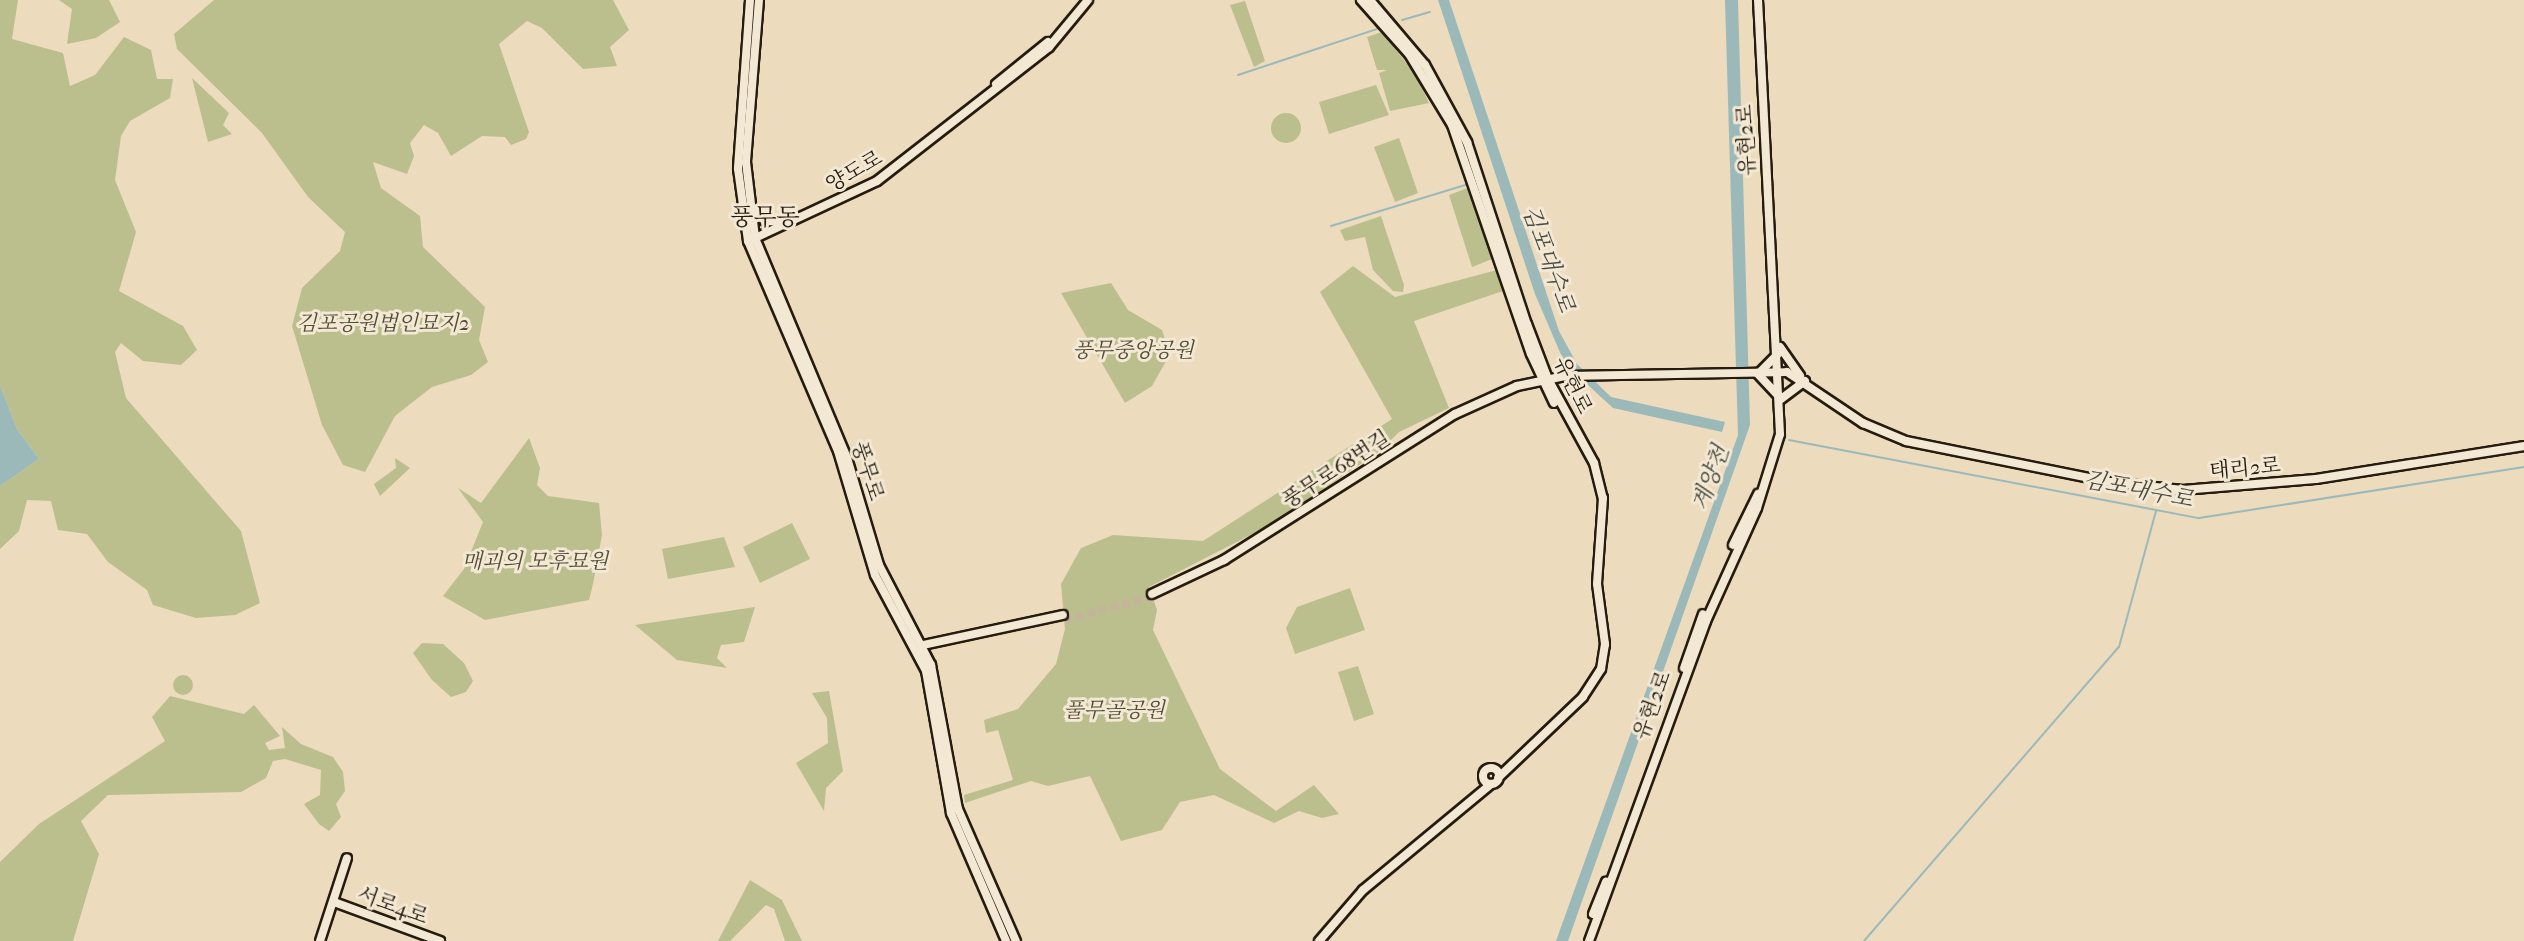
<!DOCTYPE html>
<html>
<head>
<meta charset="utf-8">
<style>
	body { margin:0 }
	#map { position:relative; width:2524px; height:941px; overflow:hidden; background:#ecdbbc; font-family:"IM FELL French Canon","Noto Serif KR",serif }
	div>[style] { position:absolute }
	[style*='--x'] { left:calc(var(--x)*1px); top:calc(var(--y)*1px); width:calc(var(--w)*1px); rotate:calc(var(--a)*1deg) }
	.green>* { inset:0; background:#bbbf8e }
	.round { border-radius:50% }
	.water>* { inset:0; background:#9cb9ba }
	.stream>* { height:2px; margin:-1px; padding:0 1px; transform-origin:1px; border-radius:1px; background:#9cb9ba }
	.secondary-tunnel>* { height:8px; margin-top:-4px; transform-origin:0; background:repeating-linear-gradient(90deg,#c4b599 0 8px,transparent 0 12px) }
	.roads { filter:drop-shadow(2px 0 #251c0f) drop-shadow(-2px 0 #251c0f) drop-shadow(0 2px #251c0f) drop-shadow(0 -2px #251c0f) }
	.secondary>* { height:8px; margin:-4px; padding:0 4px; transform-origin:4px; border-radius:4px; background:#f3e8d3 }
	.secondary>.ring { margin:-4px; padding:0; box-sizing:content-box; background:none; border:8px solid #f3e8d3; border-radius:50% }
	span { translate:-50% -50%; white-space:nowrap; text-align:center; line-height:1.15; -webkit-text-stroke:6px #f3e8d3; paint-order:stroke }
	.street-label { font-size:21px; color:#251c0f }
	.park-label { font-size:21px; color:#524d35; font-style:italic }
	.water-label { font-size:23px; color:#494b42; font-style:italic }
	.quarter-label { font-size:24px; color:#251c0f }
</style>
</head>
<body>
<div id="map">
	<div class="green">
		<i style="clip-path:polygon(0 0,18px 0,12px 39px,63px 53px,70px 86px,95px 75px,124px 37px,151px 50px,157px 79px,173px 79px,170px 98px,130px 121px,121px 136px,115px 180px,136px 232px,119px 291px,183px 326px,197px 350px,181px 365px,143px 361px,121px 343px,115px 352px,126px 398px,241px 531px,260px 603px,235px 615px,196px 618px,153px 605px,147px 590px,108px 562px,87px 534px,58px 530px,51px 501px,27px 500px,19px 531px,0 549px,0 486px,39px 459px,17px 429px,0 385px)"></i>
		<i style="clip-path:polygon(59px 0,109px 0,120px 22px,96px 38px,67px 44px,72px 9px)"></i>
		<i style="clip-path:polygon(214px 0,613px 0,629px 30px,610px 47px,617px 66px,583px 69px,542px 28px,527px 21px,499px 44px,529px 132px,526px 139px,511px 145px,505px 137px,482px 136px,451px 156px,438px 133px,424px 125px,410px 143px,414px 156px,407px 174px,373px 162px,381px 188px,420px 216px,423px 247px,485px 307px,479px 340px,488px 362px,471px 375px,432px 387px,395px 416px,365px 472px,343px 465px,322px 425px,292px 326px,302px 288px,340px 251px,345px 232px,308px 197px,262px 133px,177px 49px,174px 34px)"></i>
		<i style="clip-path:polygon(1245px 1px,1265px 61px,1254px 67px,1230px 5px)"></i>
		<i style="clip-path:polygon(1382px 32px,1417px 77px,1429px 103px,1390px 111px,1379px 73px,1387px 70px,1377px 70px,1367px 37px)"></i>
		<i style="clip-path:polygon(192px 78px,229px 113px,223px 125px,232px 134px,208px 142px)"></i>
		<i style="clip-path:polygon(1376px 85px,1389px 115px,1329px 134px,1319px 102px)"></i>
		<i class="round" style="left:1271px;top:113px;width:30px;height:30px"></i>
		<i style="clip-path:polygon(1399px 138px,1418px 193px,1395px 202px,1374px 147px)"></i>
		<i style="clip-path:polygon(1470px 187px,1492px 259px,1472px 267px,1449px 195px)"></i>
		<i style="clip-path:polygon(1381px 216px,1404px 285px,1403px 292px,1393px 291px,1373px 270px,1365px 237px,1345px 241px,1340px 230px)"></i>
		<i style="clip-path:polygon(1353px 266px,1395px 297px,1497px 270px,1503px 291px,1414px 321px,1449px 408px,1399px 432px,1380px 451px,1268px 526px,1149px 587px,1157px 610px,1153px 630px,1220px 769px,1276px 811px,1314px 785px,1339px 814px,1322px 818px,1299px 811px,1274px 823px,1214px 795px,1180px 802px,1162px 830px,1121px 841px,1090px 776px,1048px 786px,1031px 781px,965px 803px,964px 795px,1013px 780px,998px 730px,986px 733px,984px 720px,1018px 709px,1056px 664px,1065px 629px,1061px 584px,1081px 548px,1113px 535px,1203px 541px,1392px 419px,1320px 292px)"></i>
		<i style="clip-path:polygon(1111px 283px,1128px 310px,1162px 330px,1170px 354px,1152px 386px,1125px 403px,1061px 293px)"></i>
		<i style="clip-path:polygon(529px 438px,540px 468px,537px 485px,548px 496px,599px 503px,602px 535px,593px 584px,589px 600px,485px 620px,443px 596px,464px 569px,483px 522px,458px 488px,481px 503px)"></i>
		<i style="clip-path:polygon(395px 458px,410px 468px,380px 496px,374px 484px,396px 468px)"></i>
		<i style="clip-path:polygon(792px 523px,810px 559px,760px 583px,743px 547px)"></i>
		<i style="clip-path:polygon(724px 537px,735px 567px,668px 579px,662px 549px)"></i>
		<i style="clip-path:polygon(1350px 588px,1365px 630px,1295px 654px,1286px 628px,1297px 607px)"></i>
		<i style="clip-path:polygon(755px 607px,744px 642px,721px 645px,717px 658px,727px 668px,677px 660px,635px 625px)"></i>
		<i style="clip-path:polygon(422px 643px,443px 644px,464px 663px,473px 681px,466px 692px,451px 697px,432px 680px,413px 653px)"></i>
		<i style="clip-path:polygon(1358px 666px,1374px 714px,1354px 721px,1338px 672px)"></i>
		<i class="round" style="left:173px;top:675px;width:20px;height:20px"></i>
		<i style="clip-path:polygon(829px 691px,843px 771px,826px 788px,824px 811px,796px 763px,828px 743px,827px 718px,812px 693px)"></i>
		<i style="clip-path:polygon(170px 696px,244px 714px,254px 705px,280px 736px,265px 743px,269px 750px,285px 748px,282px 727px,301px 744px,333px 757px,343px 772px,345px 791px,336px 804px,341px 817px,329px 831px,319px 824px,304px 804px,320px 795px,321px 770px,285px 759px,273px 761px,266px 778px,241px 792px,108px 795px,81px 821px,99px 854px,73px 941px,0 941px,0 862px,39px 824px,165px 741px,152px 717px)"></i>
		<i style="clip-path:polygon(750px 880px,782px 900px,802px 941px,785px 941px,774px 909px,766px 905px,730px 941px,718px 941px)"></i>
	</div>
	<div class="water">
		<i style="clip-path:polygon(1438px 0,1449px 0,1559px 331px,1577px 364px,1611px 397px,1725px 422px,1722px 432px,1613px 408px,1565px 364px,1535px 294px)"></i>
		<i style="clip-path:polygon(1725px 0,1738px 0,1750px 425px,1568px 941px,1556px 941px,1738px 435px)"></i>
		<i style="clip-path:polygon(0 385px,17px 429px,39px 459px,0 486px)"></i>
	</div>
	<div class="stream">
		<i style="--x:1402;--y:20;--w:29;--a:-16"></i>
		<i style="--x:1238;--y:75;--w:146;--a:-18.3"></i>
		<i style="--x:1331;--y:226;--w:143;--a:-17"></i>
		<i style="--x:1789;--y:440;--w:417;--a:10.8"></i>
		<i style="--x:2199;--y:518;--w:329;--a:-8.9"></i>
		<i style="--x:1864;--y:941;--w:389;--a:-49.1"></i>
		<i style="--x:2119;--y:647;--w:141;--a:-74.8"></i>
	</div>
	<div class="secondary-tunnel">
		<i style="--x:1064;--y:620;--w:92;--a:-14.5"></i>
	</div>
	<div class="roads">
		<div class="secondary">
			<i style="--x:750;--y:0;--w:169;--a:94.1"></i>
			<i style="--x:738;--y:169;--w:73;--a:82.1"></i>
			<i style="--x:748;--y:241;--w:228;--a:66.8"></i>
			<i style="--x:838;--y:451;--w:129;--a:73.4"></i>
			<i style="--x:875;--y:575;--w:109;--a:62"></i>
			<i style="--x:926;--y:671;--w:144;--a:80"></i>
			<i style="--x:951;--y:813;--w:139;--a:66.7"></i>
			<i style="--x:759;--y:0;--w:163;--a:94.6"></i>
			<i style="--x:746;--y:162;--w:77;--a:83.2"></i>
			<i style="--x:755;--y:238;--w:238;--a:67.3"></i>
			<i style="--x:847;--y:458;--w:112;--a:73.3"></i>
			<i style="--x:879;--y:565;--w:113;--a:62.5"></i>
			<i style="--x:931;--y:665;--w:147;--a:79.4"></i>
			<i style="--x:958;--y:809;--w:144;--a:66.3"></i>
			<i style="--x:1361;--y:0;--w:72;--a:48.4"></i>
			<i style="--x:1409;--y:54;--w:83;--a:58.8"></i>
			<i style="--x:1452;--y:125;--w:242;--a:71"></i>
			<i style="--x:1531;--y:354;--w:54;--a:64.9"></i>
			<i style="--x:1370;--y:0;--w:85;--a:49.8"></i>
			<i style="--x:1425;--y:65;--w:88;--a:61.4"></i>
			<i style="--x:1467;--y:142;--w:192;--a:71.8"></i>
			<i style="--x:1527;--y:324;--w:59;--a:69.1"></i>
			<i style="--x:1548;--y:379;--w:96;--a:61.3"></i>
			<i style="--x:1594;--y:463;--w:36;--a:76"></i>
			<i style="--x:1603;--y:498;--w:86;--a:94"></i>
			<i style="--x:1597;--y:584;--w:61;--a:82.4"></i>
			<i style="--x:1605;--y:644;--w:25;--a:99"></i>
			<i style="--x:1601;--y:669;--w:33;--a:123"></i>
			<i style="--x:1583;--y:697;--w:117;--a:136.4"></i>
			<i style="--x:996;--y:84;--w:67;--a:-38.9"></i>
			<i style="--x:749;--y:207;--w:21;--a:41"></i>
			<i style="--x:765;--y:221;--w:18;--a:3"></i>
			<i style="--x:751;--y:240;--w:139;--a:-25.1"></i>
			<i style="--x:877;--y:181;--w:218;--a:-37.9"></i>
			<i style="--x:1049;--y:47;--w:61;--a:-50.3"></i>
			<i style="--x:1780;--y:347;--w:35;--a:55"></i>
			<i style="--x:1760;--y:372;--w:28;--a:-45"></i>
			<i style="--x:1757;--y:373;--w:35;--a:47"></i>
			<i style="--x:1781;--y:399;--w:30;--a:-37"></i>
			<i style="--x:1733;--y:545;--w:57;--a:-63.9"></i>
			<i style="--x:1152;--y:594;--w:80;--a:-25.3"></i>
			<i style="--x:1224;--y:560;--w:273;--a:-32.3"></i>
			<i style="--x:1455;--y:414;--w:68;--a:-24.3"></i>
			<i style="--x:1517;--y:386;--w:49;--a:-11.8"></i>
			<i style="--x:1565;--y:376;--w:222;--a:-1"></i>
			<i style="--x:1787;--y:372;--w:92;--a:33.9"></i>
			<i style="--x:1863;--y:423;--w:47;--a:22.7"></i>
			<i style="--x:1906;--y:441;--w:208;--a:11.4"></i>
			<i style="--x:2110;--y:482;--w:73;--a:6.3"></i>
			<i style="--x:2183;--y:490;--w:133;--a:-4.7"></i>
			<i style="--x:2316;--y:479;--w:211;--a:-9"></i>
			<i style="--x:923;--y:645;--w:143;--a:-12.1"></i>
			<i style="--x:1684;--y:668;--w:57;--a:-70.6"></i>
			<i class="ring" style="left:1483px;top:768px;width:8px;height:8px"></i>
			<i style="--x:334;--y:902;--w:113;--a:20.2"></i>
			<i style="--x:1593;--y:914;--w:35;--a:-68"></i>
			<i style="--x:320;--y:941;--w:87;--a:-72"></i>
			<i style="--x:1319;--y:941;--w:67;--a:-49.2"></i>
			<i style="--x:1363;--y:890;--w:166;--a:-39.6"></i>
			<i style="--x:1589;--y:941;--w:341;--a:-69.9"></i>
			<i style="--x:1706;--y:621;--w:124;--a:-65.7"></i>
			<i style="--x:1757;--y:508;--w:77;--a:-72.7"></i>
			<i style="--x:1780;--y:434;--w:435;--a:-92.9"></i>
		</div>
	</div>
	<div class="street-label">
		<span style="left:1746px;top:140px;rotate:-93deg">유현2로</span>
		<span style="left:854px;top:171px;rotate:-30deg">양도로</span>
		<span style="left:1573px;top:385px;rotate:64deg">유현로</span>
		<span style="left:2245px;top:468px;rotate:-5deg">태리2로</span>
		<span style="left:1336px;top:469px;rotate:-33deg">풍무로68번길</span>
		<span style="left:868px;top:471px;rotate:72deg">풍무로</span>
		<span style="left:1652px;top:705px;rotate:-70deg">유현2로</span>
		<span style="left:393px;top:905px;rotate:20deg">서로4로</span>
	</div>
	<div class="park-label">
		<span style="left:383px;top:323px">김포공원법인묘지2</span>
		<span style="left:1133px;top:350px">풍무중앙공원</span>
		<span style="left:535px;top:561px">매괴의 모후묘원</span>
		<span style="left:1114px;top:710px">풀무골공원</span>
	</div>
	<div class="water-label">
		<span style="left:1548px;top:259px;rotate:70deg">김포대수로</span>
		<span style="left:1711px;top:478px;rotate:-70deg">계양천</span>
		<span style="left:2138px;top:490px;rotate:11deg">김포대수로</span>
	</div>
	<div class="quarter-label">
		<span style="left:765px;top:218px">풍무동</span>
	</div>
</div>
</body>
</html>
